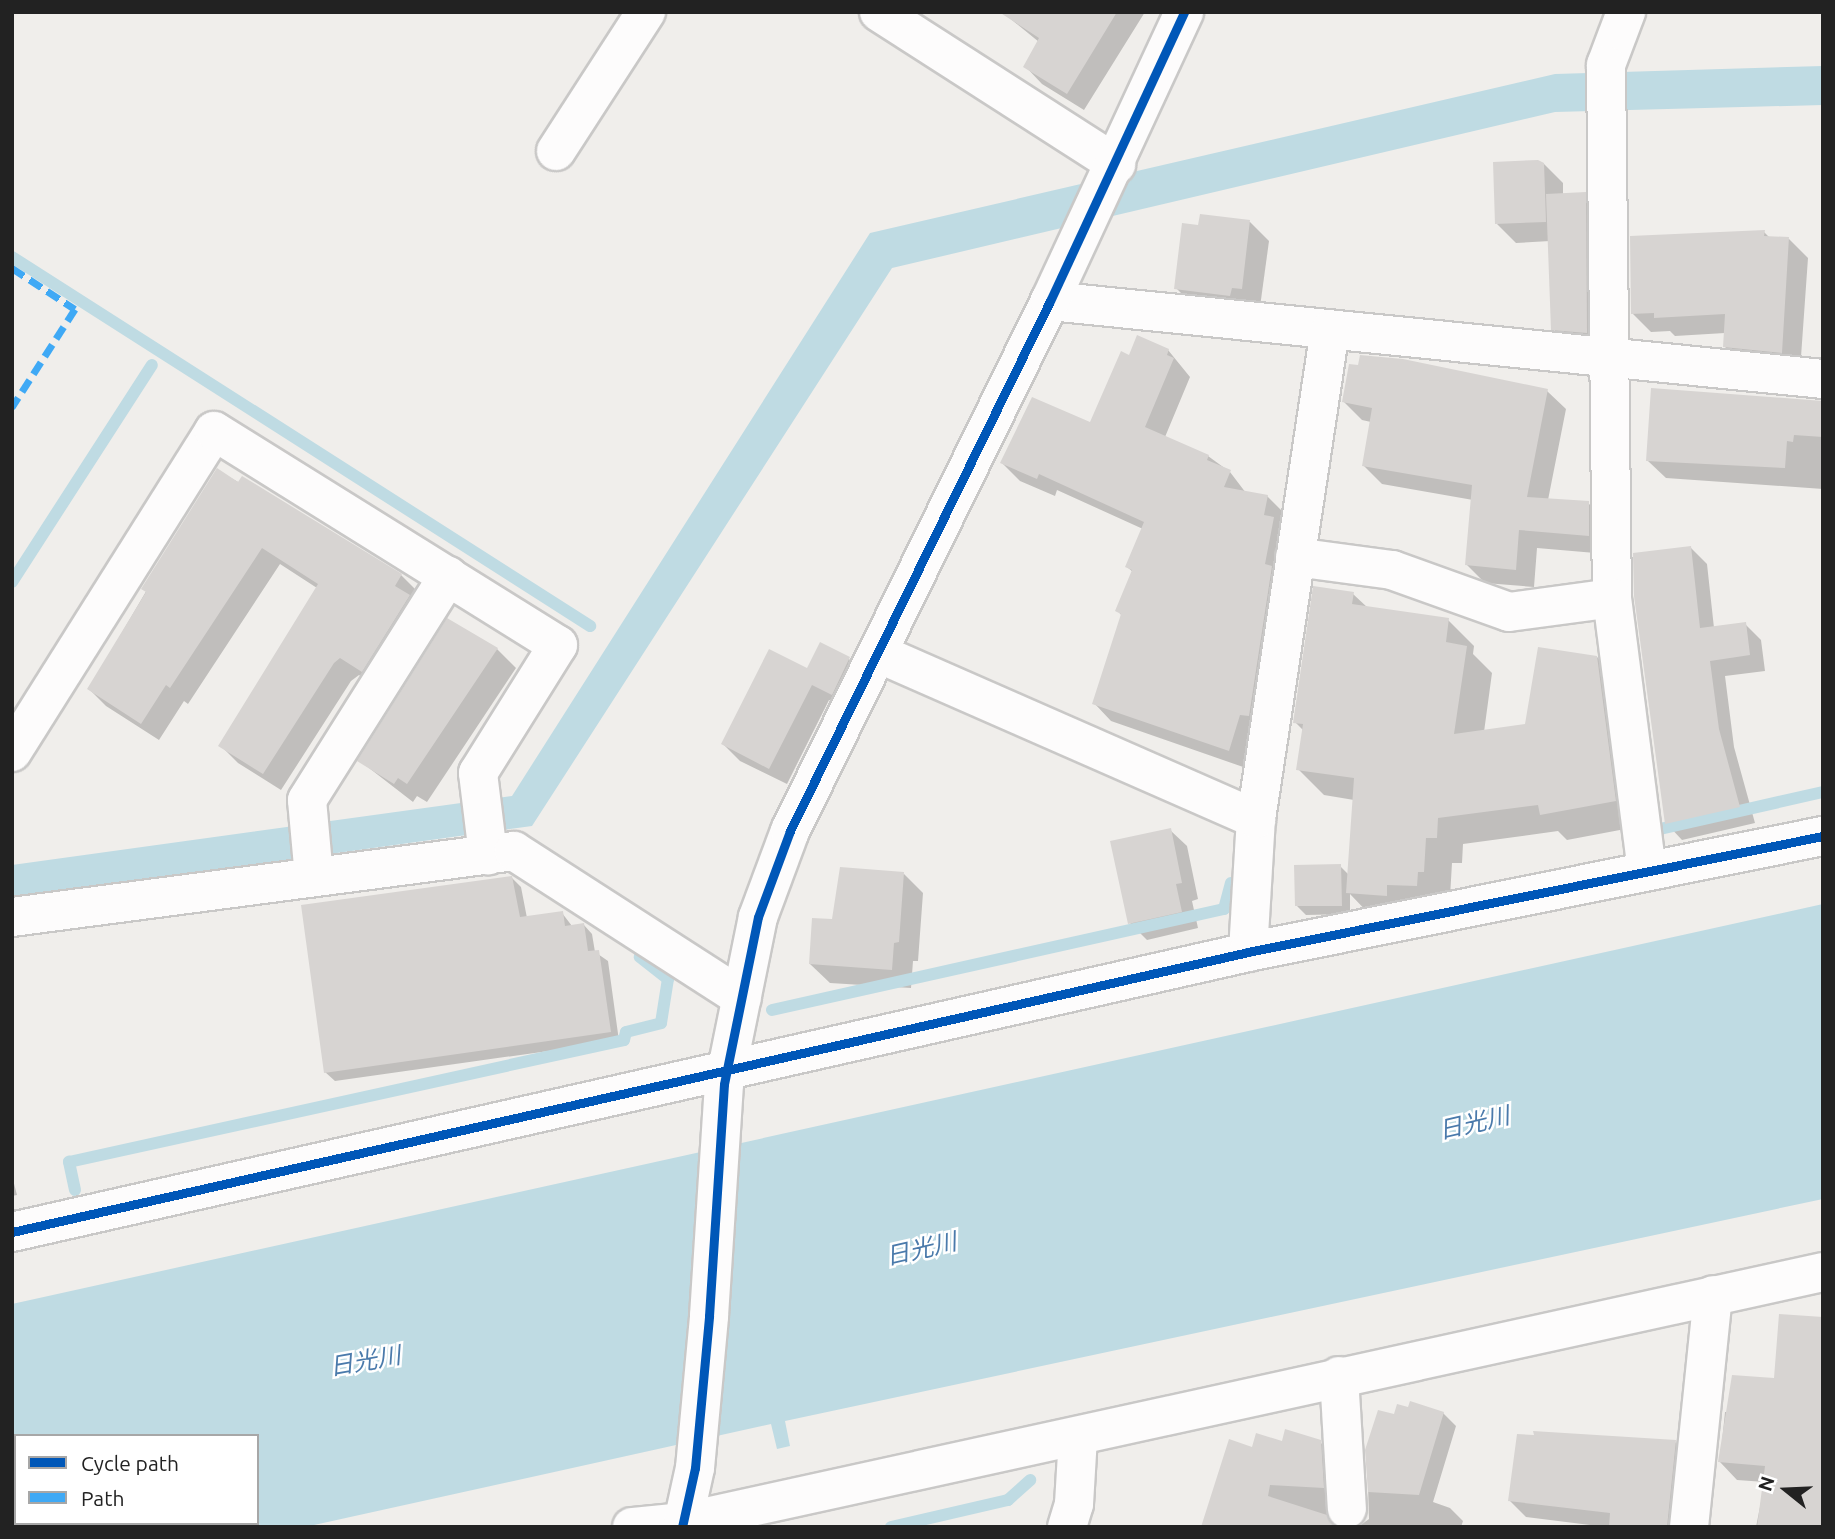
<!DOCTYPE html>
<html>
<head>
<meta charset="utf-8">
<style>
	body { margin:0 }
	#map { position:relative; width:1835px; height:1539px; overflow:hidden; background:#f0eeeb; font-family:Ubuntu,"Noto Sans JP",sans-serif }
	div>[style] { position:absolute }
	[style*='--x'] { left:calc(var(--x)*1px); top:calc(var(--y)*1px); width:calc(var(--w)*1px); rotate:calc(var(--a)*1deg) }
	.water>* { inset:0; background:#bfdbe3 }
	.shadow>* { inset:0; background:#0003 }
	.stream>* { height:12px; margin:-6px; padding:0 6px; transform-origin:6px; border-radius:6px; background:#bfdbe3 }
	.building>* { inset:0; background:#d7d4d2 }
	.roads { filter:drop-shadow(2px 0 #c9c8c7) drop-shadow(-2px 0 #c9c8c7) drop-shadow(0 2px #c9c8c7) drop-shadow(0 -2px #c9c8c7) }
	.minor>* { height:38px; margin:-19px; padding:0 19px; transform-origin:19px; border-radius:19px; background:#fdfcfc }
	.quiet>* { height:7px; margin-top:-3.5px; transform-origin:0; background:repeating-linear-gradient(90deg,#3fa9f5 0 14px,transparent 0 21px) }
	.cycleway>* { height:9px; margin:-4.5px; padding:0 4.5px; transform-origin:4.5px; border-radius:4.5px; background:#0057b8 }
	span { translate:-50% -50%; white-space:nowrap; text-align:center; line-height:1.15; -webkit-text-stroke:5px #fff; paint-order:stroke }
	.water-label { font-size:24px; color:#4a7aab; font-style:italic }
	.frame { position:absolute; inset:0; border:14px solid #222; pointer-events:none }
	.legend { position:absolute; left:14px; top:1434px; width:245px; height:91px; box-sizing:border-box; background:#fff; border:2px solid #a7a7a7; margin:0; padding:9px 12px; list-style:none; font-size:21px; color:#222 }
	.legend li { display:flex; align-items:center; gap:14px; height:35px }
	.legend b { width:35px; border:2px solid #a7a7a7 }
	.north { position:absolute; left:1751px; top:1455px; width:70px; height:70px; -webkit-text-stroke:5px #fff; paint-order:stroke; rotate:288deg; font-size:19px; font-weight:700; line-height:28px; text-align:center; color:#222 }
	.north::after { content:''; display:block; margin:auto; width:24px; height:32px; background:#222; clip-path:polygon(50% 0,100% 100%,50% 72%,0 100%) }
</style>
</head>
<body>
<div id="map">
	<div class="water">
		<i style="clip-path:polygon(1823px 66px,1823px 105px,1555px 112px,892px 268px,532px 826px,12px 898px,12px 865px,512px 796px,870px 233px,1555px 74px)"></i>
		<i style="clip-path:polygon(evenodd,1823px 904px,1823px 1199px,785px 1421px,790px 1446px,777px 1449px,771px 1424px,305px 1527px,12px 1527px,12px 1304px,1823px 904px,16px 1436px,257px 1436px,257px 1523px,16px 1523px,16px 1436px)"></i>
	</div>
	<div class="shadow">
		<i style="clip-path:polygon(1010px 12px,1145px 12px,1084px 110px,1042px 84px,1025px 66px,1039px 42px,1007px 16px)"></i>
		<i style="clip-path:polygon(1544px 164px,1563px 183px,1563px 195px,1585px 194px,1599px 208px,1601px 347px,1567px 343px,1553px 329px,1550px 241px,1516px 243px,1497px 224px)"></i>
		<i style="clip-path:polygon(1250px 222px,1269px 241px,1260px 307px,1195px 307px,1176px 288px,1200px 227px)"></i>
		<i style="clip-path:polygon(1764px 232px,1770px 238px,1789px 239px,1808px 258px,1800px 371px,1744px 365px,1724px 346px,1725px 333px,1675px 336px,1670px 331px,1651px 332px,1632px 313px)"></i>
		<i style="clip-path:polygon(1168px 350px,1190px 377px,1165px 437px,1208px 456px,1230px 472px,1246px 493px,1267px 496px,1285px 514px,1246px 768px,1111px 721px,1094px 703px,1122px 616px,1117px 610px,1133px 572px,1127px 567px,1143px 529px,1057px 490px,1055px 496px,1020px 481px,1002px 463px,1091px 424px,1130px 357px)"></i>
		<i style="clip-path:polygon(1547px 391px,1566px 409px,1548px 500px,1588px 503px,1607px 521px,1607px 554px,1537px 548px,1534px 587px,1485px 583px,1467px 565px,1473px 500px,1382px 484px,1363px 465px,1371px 422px,1362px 420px,1344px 402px)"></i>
		<i style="clip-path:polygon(1823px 403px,1823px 489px,1666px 478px,1648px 461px)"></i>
		<i style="clip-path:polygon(217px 470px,401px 575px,419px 593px,380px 688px,359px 675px,351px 681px,281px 790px,238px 763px,220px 745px,317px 588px,280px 564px,188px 704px,184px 701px,159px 740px,106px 706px,89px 689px)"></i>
		<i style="clip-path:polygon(1691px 548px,1707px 564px,1714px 628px,1745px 624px,1761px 640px,1765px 671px,1725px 676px,1734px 747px,1755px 823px,1682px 840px,1667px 824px,1636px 596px)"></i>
		<i style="clip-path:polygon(1353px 594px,1368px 608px,1448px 620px,1474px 646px,1473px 654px,1492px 673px,1484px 732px,1527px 725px,1597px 657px,1623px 684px,1641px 826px,1567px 840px,1558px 831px,1463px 844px,1462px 863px,1452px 863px,1450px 897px,1374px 919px,1350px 894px,1350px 914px,1306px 915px,1297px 906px,1340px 866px,1349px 875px,1354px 800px,1324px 795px,1298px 769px,1304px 731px,1295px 722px)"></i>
		<i style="clip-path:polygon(448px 621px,497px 649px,516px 668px,427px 802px,417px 796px,413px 802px,360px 761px)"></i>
		<i style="clip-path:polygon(821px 644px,849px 659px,866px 676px,849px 710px,829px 700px,787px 784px,740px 761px,723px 744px,808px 670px)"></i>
		<i style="clip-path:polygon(1170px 830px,1187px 846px,1198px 899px,1192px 901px,1198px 928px,1147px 940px,1130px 923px)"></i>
		<i style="clip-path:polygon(904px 874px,923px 893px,918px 961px,913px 961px,911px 988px,830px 983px,810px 964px,833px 921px)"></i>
		<i style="clip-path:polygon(512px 878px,521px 887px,527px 918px,562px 913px,572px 926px,583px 924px,592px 934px,595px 952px,608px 961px,619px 1041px,335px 1081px,325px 1072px)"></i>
		<i style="clip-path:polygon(12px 1176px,17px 1195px,12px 1196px)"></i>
		<i style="clip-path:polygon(1725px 1412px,1731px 1412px,1823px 1527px,1756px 1527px,1765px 1482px,1737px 1480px,1720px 1462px)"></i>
		<i style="clip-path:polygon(1443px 1413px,1456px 1426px,1433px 1502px,1450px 1508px,1463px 1521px,1461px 1527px,1358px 1527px,1369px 1519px,1367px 1450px,1395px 1416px)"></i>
		<i style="clip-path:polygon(1320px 1442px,1333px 1455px,1338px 1527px,1203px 1527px,1253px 1449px)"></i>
		<i style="clip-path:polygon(1675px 1442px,1692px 1459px,1685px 1527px,1606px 1527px,1526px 1517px,1510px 1501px)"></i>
	</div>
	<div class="stream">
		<i style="--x:12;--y:257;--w:686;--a:32.55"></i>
		<i style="--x:12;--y:582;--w:258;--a:-57.2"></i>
		<i style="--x:1660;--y:829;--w:167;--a:-12.8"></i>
		<i style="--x:772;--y:1010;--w:463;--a:-12.6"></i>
		<i style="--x:1224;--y:909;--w:27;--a:-75"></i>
		<i style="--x:75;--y:1190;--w:29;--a:-102"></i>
		<i style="--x:69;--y:1162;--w:568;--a:-12.4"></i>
		<i style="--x:624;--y:1040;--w:8;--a:-76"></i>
		<i style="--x:626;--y:1032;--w:36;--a:-14"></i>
		<i style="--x:661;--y:1023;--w:45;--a:-81"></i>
		<i style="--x:668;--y:979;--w:36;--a:-142"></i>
		<i style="--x:891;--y:1527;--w:120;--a:-13"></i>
		<i style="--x:1008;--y:1500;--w:30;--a:-42"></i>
	</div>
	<div class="building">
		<i style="clip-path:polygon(999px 12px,1117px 12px,1067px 94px,1023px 67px,1039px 38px)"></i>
		<i style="clip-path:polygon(1538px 160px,1544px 163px,1546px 222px,1495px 224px,1493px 162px)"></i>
		<i style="clip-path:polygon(1586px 192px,1587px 333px,1551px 330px,1546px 194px)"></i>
		<i style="clip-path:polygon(1200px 214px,1250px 220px,1242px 289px,1232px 288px,1230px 296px,1174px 289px,1182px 223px,1198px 225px)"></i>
		<i style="clip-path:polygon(1765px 230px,1764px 236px,1789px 237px,1782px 353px,1723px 347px,1725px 314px,1654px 318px,1654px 313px,1631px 314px,1630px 236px)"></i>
		<i style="clip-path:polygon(1137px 335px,1169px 349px,1167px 355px,1174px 358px,1145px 427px,1209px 455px,1207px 460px,1231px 470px,1224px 487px,1268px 495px,1264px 515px,1274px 517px,1265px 564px,1272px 566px,1249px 716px,1240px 715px,1229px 751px,1092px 704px,1121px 614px,1115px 611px,1132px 570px,1125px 567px,1144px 522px,1039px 474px,1037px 479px,1000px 463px,1032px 397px,1090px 422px,1121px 351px,1129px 355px)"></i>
		<i style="clip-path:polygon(1360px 355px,1403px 359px,1548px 389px,1527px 497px,1589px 501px,1589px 536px,1519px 530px,1516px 570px,1465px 565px,1472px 485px,1362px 466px,1372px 408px,1342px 402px,1349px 364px,1358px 365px)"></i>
		<i style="clip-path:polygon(1651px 388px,1823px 401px,1823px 437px,1794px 435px,1793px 442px,1787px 441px,1785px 468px,1646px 461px)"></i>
		<i style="clip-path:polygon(217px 468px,238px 482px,242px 476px,402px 574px,395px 586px,410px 595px,362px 672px,340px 658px,334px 663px,263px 774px,218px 746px,318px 584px,262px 548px,170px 688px,166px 685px,141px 724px,87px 689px,146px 592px,141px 589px)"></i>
		<i style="clip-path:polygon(1691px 546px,1700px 628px,1746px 622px,1750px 655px,1710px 661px,1719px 729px,1740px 807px,1665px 824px,1634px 596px,1633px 553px)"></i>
		<i style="clip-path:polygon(1313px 586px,1354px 592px,1352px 604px,1449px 618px,1446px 642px,1467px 646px,1454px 734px,1525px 724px,1538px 647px,1597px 656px,1616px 801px,1540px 815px,1538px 805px,1438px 818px,1437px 838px,1426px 838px,1424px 872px,1418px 872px,1417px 886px,1387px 885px,1387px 896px,1346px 893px,1354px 778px,1296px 770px,1303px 724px,1293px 723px)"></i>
		<i style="clip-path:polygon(447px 618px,498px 648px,407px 784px,398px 778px,394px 784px,357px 761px)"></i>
		<i style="clip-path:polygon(820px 642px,850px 657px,832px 695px,812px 685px,769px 769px,721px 744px,769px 649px,807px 668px)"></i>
		<i style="clip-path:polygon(1171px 828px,1182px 883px,1176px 884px,1182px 912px,1128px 924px,1110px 841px)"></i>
		<i style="clip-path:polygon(1341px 864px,1342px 906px,1295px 906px,1294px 865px)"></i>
		<i style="clip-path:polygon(840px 867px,904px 872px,899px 942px,894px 943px,892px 970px,809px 964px,812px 918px,832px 919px)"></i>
		<i style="clip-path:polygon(512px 876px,520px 917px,563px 911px,565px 926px,584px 923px,588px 951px,599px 950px,611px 1032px,324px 1073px,301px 905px)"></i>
		<i style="clip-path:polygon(1779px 1314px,1823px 1317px,1823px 1527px,1757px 1527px,1765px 1466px,1718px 1462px,1732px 1375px,1774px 1378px)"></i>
		<i style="clip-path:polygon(1410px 1401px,1444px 1412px,1419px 1495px,1368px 1492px,1365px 1450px,1378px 1410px,1394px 1414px,1397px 1404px,1408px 1407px)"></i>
		<i style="clip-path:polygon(1285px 1429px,1321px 1440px,1324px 1488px,1270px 1485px,1268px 1496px,1327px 1515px,1335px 1527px,1201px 1527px,1229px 1439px,1252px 1447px,1256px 1433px,1282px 1441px)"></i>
		<i style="clip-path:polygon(1533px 1431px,1676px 1440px,1667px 1527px,1609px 1527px,1610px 1513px,1508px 1501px,1517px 1434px,1534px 1435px)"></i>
	</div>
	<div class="roads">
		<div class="minor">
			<i style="--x:879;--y:12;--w:282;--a:32.7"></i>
			<i style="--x:1626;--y:12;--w:57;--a:110.7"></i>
			<i style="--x:1606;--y:65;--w:533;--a:89.36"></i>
			<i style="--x:1612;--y:598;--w:274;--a:82.7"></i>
			<i style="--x:556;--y:151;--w:166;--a:-57.1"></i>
			<i style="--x:1050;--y:301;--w:777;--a:5.76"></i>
			<i style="--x:1295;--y:557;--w:98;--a:7.6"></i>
			<i style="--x:1392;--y:570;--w:124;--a:19.7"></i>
			<i style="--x:1509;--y:612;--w:104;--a:-7.7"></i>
			<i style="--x:880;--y:654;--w:411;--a:23.7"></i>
			<i style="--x:12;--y:752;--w:379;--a:-57.8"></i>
			<i style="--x:214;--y:431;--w:405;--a:31.9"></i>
			<i style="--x:558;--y:645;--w:151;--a:122"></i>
			<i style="--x:478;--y:773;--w:83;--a:83"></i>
			<i style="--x:314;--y:877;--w:77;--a:-95.2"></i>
			<i style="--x:307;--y:800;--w:265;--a:-57.8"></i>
			<i style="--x:12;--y:917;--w:506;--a:-7.49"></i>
			<i style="--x:514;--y:851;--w:271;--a:32.8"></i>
			<i style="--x:1248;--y:952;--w:133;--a:-86.6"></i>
			<i style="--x:1256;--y:819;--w:494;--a:-81.4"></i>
			<i style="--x:12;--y:1232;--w:1267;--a:-12.76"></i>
			<i style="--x:1248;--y:952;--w:587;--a:-11.41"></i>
			<i style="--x:1339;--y:1376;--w:133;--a:86.6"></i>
			<i style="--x:632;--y:1527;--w:51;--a:-5.6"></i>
			<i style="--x:683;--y:1522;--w:1167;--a:-12.37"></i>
			<i style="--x:682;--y:1527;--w:60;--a:-77.6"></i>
			<i style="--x:695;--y:1468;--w:153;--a:-84.7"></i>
			<i style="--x:709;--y:1316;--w:232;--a:-86.3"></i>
			<i style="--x:724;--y:1084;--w:170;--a:-78.5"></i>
			<i style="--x:758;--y:917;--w:92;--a:-69.6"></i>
			<i style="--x:790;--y:831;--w:590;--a:-63.87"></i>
			<i style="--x:1050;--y:301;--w:319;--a:-65.1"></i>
			<i style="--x:1067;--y:1527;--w:24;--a:-73"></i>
			<i style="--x:1074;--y:1504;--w:67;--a:-86.6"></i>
			<i style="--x:1689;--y:1527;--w:233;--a:-84.1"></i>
		</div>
	</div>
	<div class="quiet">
		<i style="--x:12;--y:268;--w:75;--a:33.1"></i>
		<i style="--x:75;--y:309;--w:117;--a:122.7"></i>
	</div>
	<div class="cycleway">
		<i style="--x:12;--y:1232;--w:1267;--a:-12.76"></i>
		<i style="--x:1248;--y:952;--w:587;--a:-11.41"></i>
		<i style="--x:682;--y:1527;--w:60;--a:-77.6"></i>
		<i style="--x:695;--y:1468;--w:153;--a:-84.7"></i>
		<i style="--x:709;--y:1316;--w:232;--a:-86.3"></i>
		<i style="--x:724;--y:1084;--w:170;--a:-78.5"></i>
		<i style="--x:758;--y:917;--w:92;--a:-69.6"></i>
		<i style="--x:790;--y:831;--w:590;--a:-63.87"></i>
		<i style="--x:1050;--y:301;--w:319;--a:-65.1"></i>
	</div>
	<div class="water-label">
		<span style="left:1474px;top:1123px;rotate:-13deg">日光川</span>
		<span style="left:921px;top:1249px;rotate:-13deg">日光川</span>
		<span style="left:365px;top:1361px;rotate:-10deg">日光川</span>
	</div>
	<div class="frame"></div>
	<ul class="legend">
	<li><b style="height:9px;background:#0057b8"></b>Cycle path</li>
	<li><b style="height:9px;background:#3fa9f5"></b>Path</li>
	</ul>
	<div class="north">N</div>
</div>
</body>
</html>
